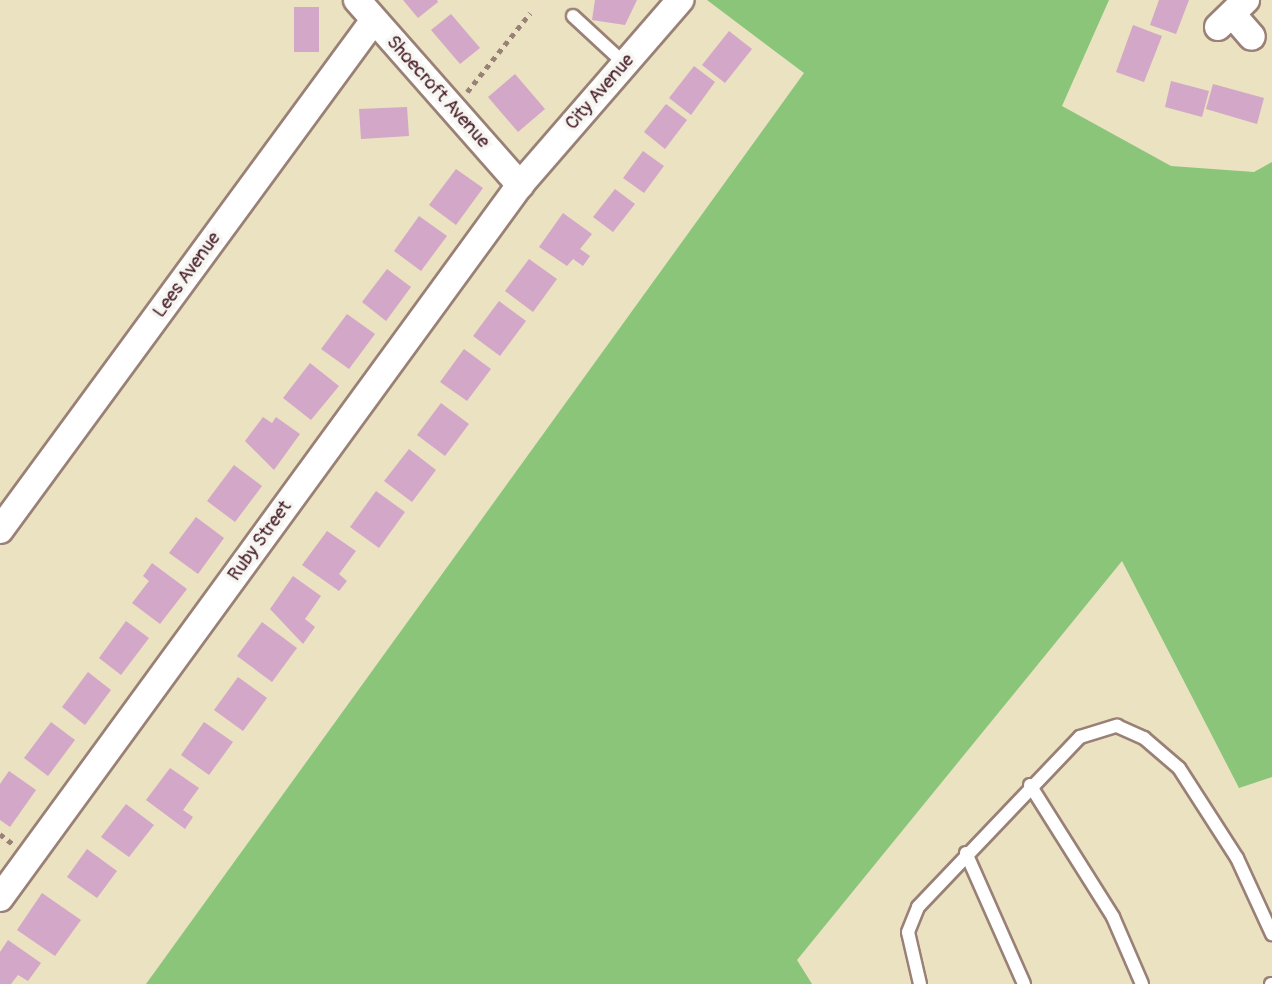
<!DOCTYPE html>
<html>
<head>
<meta charset="utf-8">
<style>
	body { margin:0 }
	#map { position:relative; width:1272px; height:984px; overflow:hidden; background:#eae2c0; font-family:Pangolin,sans-serif }
	div>[style] { position:absolute }
	[style*='--x'] { left:calc(var(--x)*1px); top:calc(var(--y)*1px); width:calc(var(--w)*1px); rotate:calc(var(--a)*1deg) }
	.green>* { inset:0; background:#8ac57a }
	.building>* { inset:0; background:#d3a7c7 }
	.path>* { height:4.5px; margin-top:-2.25px; transform-origin:0; background:repeating-linear-gradient(90deg,#9a8076 0 5px,transparent 0 10px) }
	.roads { filter:drop-shadow(2px 0 #9a8076) drop-shadow(-2px 0 #9a8076) drop-shadow(0 2px #9a8076) drop-shadow(0 -2px #9a8076) }
	.lane>* { height:12px; margin:-6px; padding:0 6px; transform-origin:6px; border-radius:6px; background:#fff }
	.street>* { height:26px; margin:-13px; padding:0 13px; transform-origin:13px; border-radius:13px; background:#fff }
	span { translate:-50% -50%; white-space:nowrap; text-align:center; line-height:1.15; -webkit-text-stroke:7px #f6f6f2; paint-order:stroke }
	.street-label { font-size:19px; color:#4a1f2b }
</style>
</head>
<body>
<div id="map">
	<div class="green">
		<i style="clip-path:polygon(707px 0,1109px 0,1062px 106px,1171px 166px,1254px 172px,1272px 162px,1272px 777px,1239px 788px,1122px 561px,797px 960px,812px 984px,146px 984px,804px 73px)"></i>
	</div>
	<div class="building">
		<i style="clip-path:polygon(403px 0,437px 0,438px 2px,418px 18px)"></i>
		<i style="clip-path:polygon(595px 0,637px 0,625px 25px,592px 20px)"></i>
		<i style="clip-path:polygon(1159px 0,1189px 0,1176px 34px,1150px 25px)"></i>
		<i style="clip-path:polygon(294px 7px,319px 7px,319px 52px,294px 52px)"></i>
		<i style="clip-path:polygon(451px 14px,480px 48px,460px 64px,431px 30px)"></i>
		<i style="clip-path:polygon(1133px 25px,1162px 36px,1144px 82px,1116px 72px)"></i>
		<i style="clip-path:polygon(729px 31px,752px 49px,725px 83px,702px 65px)"></i>
		<i style="clip-path:polygon(694px 66px,715px 82px,691px 115px,669px 98px)"></i>
		<i style="clip-path:polygon(515px 74px,545px 109px,518px 132px,488px 97px)"></i>
		<i style="clip-path:polygon(1171px 81px,1209px 91px,1202px 117px,1165px 107px)"></i>
		<i style="clip-path:polygon(1213px 84px,1264px 98px,1257px 124px,1206px 109px)"></i>
		<i style="clip-path:polygon(666px 104px,687px 120px,665px 149px,644px 132px)"></i>
		<i style="clip-path:polygon(407px 107px,409px 136px,361px 139px,359px 109px)"></i>
		<i style="clip-path:polygon(643px 151px,664px 166px,644px 193px,623px 178px)"></i>
		<i style="clip-path:polygon(456px 169px,483px 188px,456px 225px,429px 205px)"></i>
		<i style="clip-path:polygon(615px 189px,635px 204px,613px 232px,593px 217px)"></i>
		<i style="clip-path:polygon(563px 213px,592px 234px,580px 249px,590px 256px,583px 266px,573px 259px,567px 266px,539px 247px)"></i>
		<i style="clip-path:polygon(419px 216px,447px 236px,421px 271px,394px 251px)"></i>
		<i style="clip-path:polygon(529px 259px,557px 279px,533px 312px,505px 291px)"></i>
		<i style="clip-path:polygon(387px 269px,411px 287px,386px 321px,362px 302px)"></i>
		<i style="clip-path:polygon(499px 301px,526px 321px,500px 356px,473px 336px)"></i>
		<i style="clip-path:polygon(347px 314px,375px 334px,349px 369px,321px 349px)"></i>
		<i style="clip-path:polygon(464px 349px,491px 369px,467px 401px,440px 382px)"></i>
		<i style="clip-path:polygon(310px 363px,339px 386px,311px 420px,283px 398px)"></i>
		<i style="clip-path:polygon(441px 403px,469px 424px,445px 456px,417px 435px)"></i>
		<i style="clip-path:polygon(263px 417px,272px 423px,276px 417px,300px 434px,274px 470px,245px 441px)"></i>
		<i style="clip-path:polygon(409px 449px,436px 470px,412px 502px,384px 481px)"></i>
		<i style="clip-path:polygon(234px 465px,262px 486px,235px 522px,207px 501px)"></i>
		<i style="clip-path:polygon(376px 491px,405px 512px,379px 548px,350px 527px)"></i>
		<i style="clip-path:polygon(196px 517px,224px 538px,198px 574px,169px 553px)"></i>
		<i style="clip-path:polygon(327px 531px,356px 551px,339px 574px,347px 581px,339px 591px,302px 565px)"></i>
		<i style="clip-path:polygon(152px 563px,187px 589px,160px 624px,132px 603px,149px 581px,143px 576px)"></i>
		<i style="clip-path:polygon(293px 576px,321px 596px,305px 619px,315px 627px,303px 644px,270px 609px)"></i>
		<i style="clip-path:polygon(126px 621px,149px 638px,121px 675px,99px 658px)"></i>
		<i style="clip-path:polygon(262px 622px,297px 648px,272px 682px,237px 656px)"></i>
		<i style="clip-path:polygon(88px 672px,111px 690px,85px 725px,62px 707px)"></i>
		<i style="clip-path:polygon(238px 677px,267px 698px,243px 731px,214px 710px)"></i>
		<i style="clip-path:polygon(51px 722px,75px 740px,48px 776px,24px 758px)"></i>
		<i style="clip-path:polygon(204px 722px,233px 742px,209px 775px,181px 755px)"></i>
		<i style="clip-path:polygon(170px 768px,199px 788px,183px 810px,193px 817px,185px 829px,146px 800px)"></i>
		<i style="clip-path:polygon(9px 771px,36px 790px,10px 827px,0 820px,0 784px)"></i>
		<i style="clip-path:polygon(126px 804px,154px 825px,129px 857px,101px 837px)"></i>
		<i style="clip-path:polygon(87px 849px,117px 871px,97px 898px,67px 877px)"></i>
		<i style="clip-path:polygon(42px 893px,81px 920px,55px 956px,17px 930px)"></i>
		<i style="clip-path:polygon(8px 940px,41px 963px,28px 981px,18px 975px,11px 984px,0 984px,0 952px)"></i>
	</div>
	<div class="path">
		<i style="--x:467;--y:92;--w:101;--a:-51.4"></i>
		<i style="--x:0;--y:834;--w:16;--a:38"></i>
	</div>
	<div class="roads">
		<div class="lane">
			<i style="--x:573;--y:16;--w:71;--a:42.7"></i>
			<i style="--x:1030;--y:785;--w:156;--a:57.8"></i>
			<i style="--x:1113;--y:917;--w:73;--a:66.6"></i>
			<i style="--x:966;--y:853;--w:143;--a:66.1"></i>
			<i style="--x:920;--y:984;--w:53;--a:-103"></i>
			<i style="--x:908;--y:932;--w:27;--a:-68"></i>
			<i style="--x:918;--y:907;--w:235;--a:-46.4"></i>
			<i style="--x:1080;--y:737;--w:39;--a:-17"></i>
			<i style="--x:1117;--y:726;--w:30;--a:24"></i>
			<i style="--x:1144;--y:738;--w:46;--a:40.6"></i>
			<i style="--x:1179;--y:768;--w:107;--a:57.2"></i>
			<i style="--x:1237;--y:858;--w:84;--a:65.3"></i>
			<i style="--x:1271;--y:984;--w:1;--a:0"></i>
		</div>
		<div class="street">
			<i style="--x:357;--y:0;--w:247;--a:48.6"></i>
			<i style="--x:1232;--y:14;--w:30;--a:49"></i>
			<i style="--x:1218;--y:27;--w:39;--a:-44"></i>
			<i style="--x:0;--y:530;--w:632;--a:-53.75"></i>
			<i style="--x:0;--y:898;--w:882;--a:-53.9"></i>
			<i style="--x:520;--y:185;--w:245;--a:-49.1"></i>
		</div>
	</div>
	<div class="street-label">
		<span style="left:438px;top:92px;rotate:48deg">Shoecroft Avenue</span>
		<span style="left:600px;top:92px;rotate:-49deg">City Avenue</span>
		<span style="left:187px;top:275px;rotate:-54deg">Lees Avenue</span>
		<span style="left:260px;top:541px;rotate:-54deg">Ruby Street</span>
	</div>
</div>
</body>
</html>
